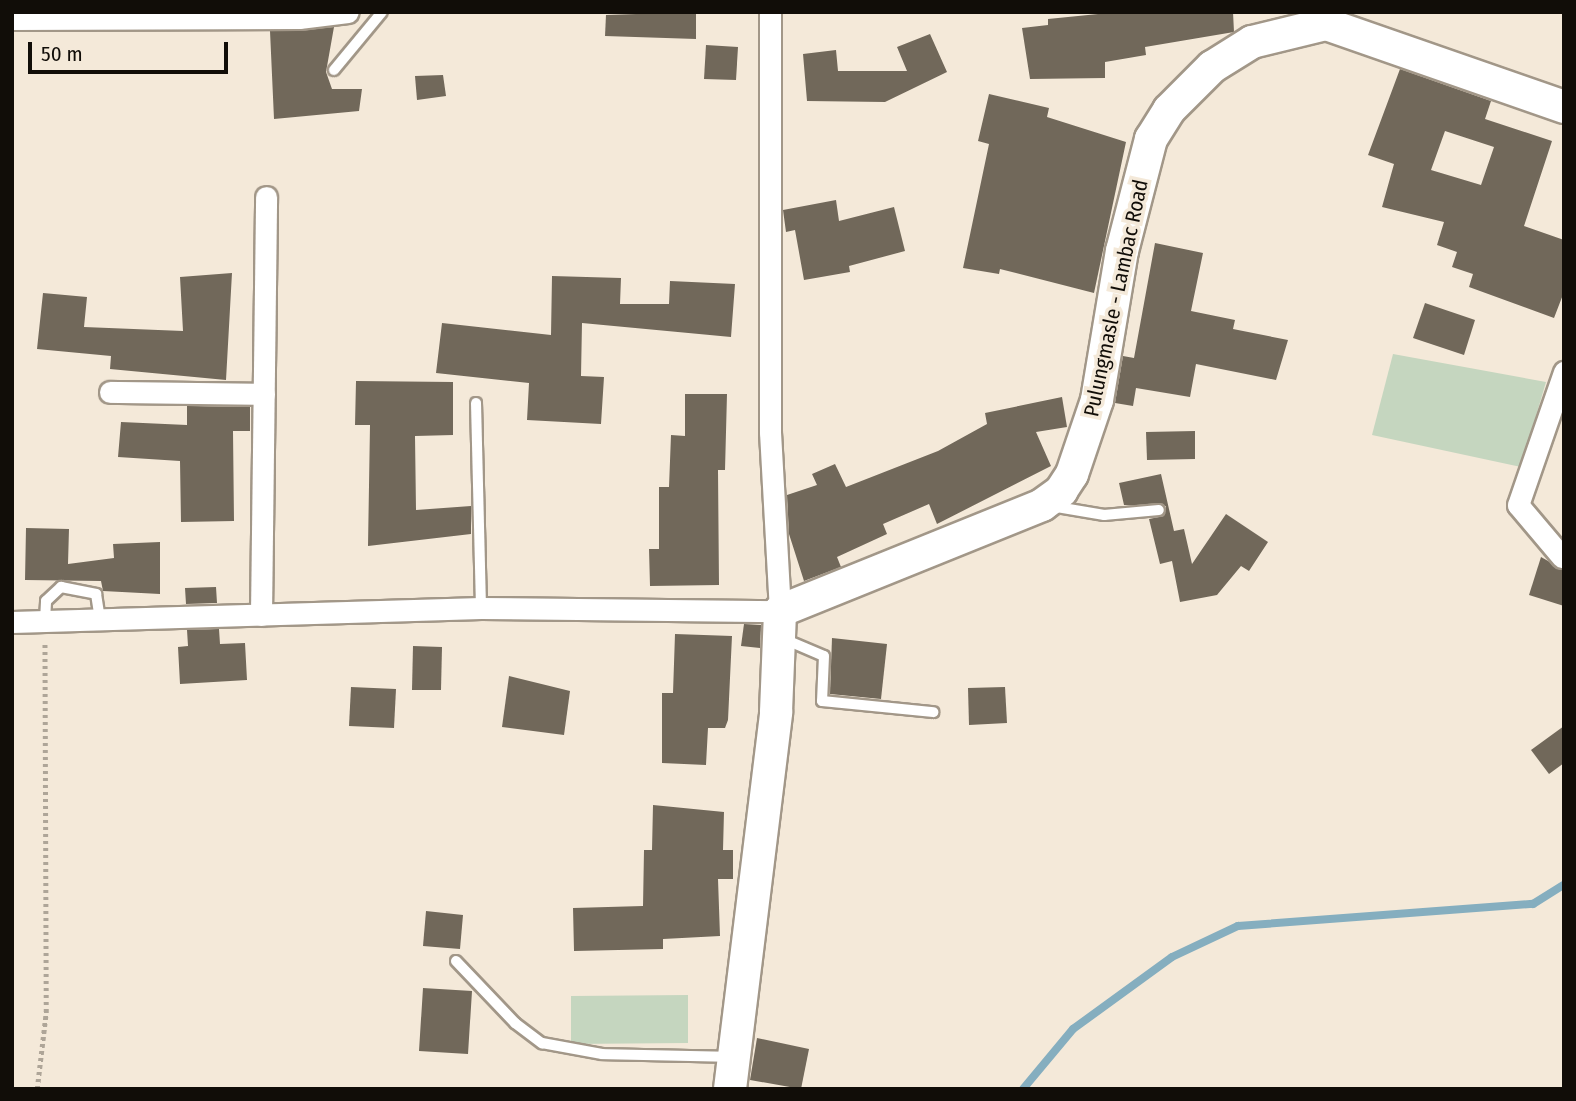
<!DOCTYPE html>
<html>
<head>
<meta charset="utf-8">
<style>
	body { margin:0 }
	#map { position:relative; width:1576px; height:1101px; overflow:hidden; background:#f4e9d9; font-family:"Fira Sans Condensed",sans-serif }
	div>[style] { position:absolute }
	[style*='--x'] { left:calc(var(--x)*1px); top:calc(var(--y)*1px); width:calc(var(--w)*1px); rotate:calc(var(--a)*1deg) }
	.green>* { inset:0; background:#c5d6bf }
	.stream>* { height:8px; margin:-4px; padding:0 4px; transform-origin:4px; border-radius:4px; background:#85aebf }
	.building>* { inset:0; background:#71685a }
	.path>* { height:4.5px; margin-top:-2.25px; transform-origin:0; background:repeating-linear-gradient(90deg,#aea598 0 3.5px,transparent 0 7px) }
	.roads { filter:drop-shadow(2px 0 #a29788) drop-shadow(-2px 0 #a29788) drop-shadow(0 2px #a29788) drop-shadow(0 -2px #a29788) }
	.lane>* { height:10px; margin:-5px; padding:0 5px; transform-origin:5px; border-radius:5px; background:#fff }
	.street>* { height:21px; margin:-10.5px; padding:0 10.5px; transform-origin:10.5px; border-radius:10.5px; background:#fff }
	.secondary>* { height:32px; margin:-16px; padding:0 16px; transform-origin:16px; border-radius:16px; background:#fff }
	span { translate:-50% -50%; white-space:nowrap; text-align:center; line-height:1.15; -webkit-text-stroke:7px #f4e9d9; paint-order:stroke }
	.street-label { font-size:21px; color:#110d08 }
	.frame { position:absolute; inset:0; border:14px solid #110d08; pointer-events:none }
	.scale { position:absolute; left:28px; top:42px; width:200px; height:32px; box-sizing:border-box; border:4px solid #110d08; border-top:0; padding-left:9px; font-size:21px; line-height:24px; white-space:nowrap; color:#110d08; -webkit-text-stroke:5px #f4e9d9; paint-order:stroke }
</style>
</head>
<body>
<div id="map">
	<div class="green">
		<i style="clip-path:polygon(1393px 354px,1546px 382px,1521px 467px,1372px 435px)"></i>
		<i style="clip-path:polygon(688px 995px,688px 1043px,571px 1044px,571px 996px)"></i>
	</div>
	<div class="stream">
		<i style="--x:1023;--y:1089;--w:78;--a:-50.2"></i>
		<i style="--x:1073;--y:1029;--w:122;--a:-36"></i>
		<i style="--x:1172;--y:957;--w:73;--a:-25.2"></i>
		<i style="--x:1238;--y:926;--w:296;--a:-4.3"></i>
		<i style="--x:1533;--y:904;--w:36;--a:-32"></i>
	</div>
	<div class="building">
		<i style="clip-path:polygon(696px 12px,696px 39px,605px 36px,606px 15px)"></i>
		<i style="clip-path:polygon(1118px 12px,1233px 12px,1234px 32px,1145px 47px,1146px 55px,1105px 62px,1105px 78px,1030px 79px,1022px 28px,1048px 25px,1048px 19px)"></i>
		<i style="clip-path:polygon(334px 27px,326px 72px,332px 89px,362px 89px,359px 111px,274px 119px,270px 31px)"></i>
		<i style="clip-path:polygon(930px 34px,947px 72px,885px 102px,807px 101px,803px 54px,836px 50px,838px 71px,907px 71px,897px 47px)"></i>
		<i style="clip-path:polygon(706px 45px,738px 47px,736px 80px,704px 79px)"></i>
		<i style="clip-path:polygon(evenodd,1400px 69px,1491px 101px,1485px 119px,1552px 141px,1524px 226px,1564px 240px,1564px 292px,1554px 318px,1469px 287px,1473px 274px,1452px 267px,1457px 252px,1437px 245px,1444px 222px,1382px 207px,1394px 164px,1368px 155px,1400px 69px,1445px 131px,1494px 147px,1481px 185px,1431px 170px,1445px 131px)"></i>
		<i style="clip-path:polygon(443px 75px,446px 96px,417px 100px,415px 76px)"></i>
		<i style="clip-path:polygon(989px 94px,1049px 108px,1047px 117px,1126px 142px,1094px 293px,1000px 269px,999px 274px,963px 268px,989px 144px,978px 141px)"></i>
		<i style="clip-path:polygon(836px 200px,839px 221px,894px 207px,905px 251px,849px 266px,850px 272px,804px 280px,795px 230px,786px 232px,783px 210px)"></i>
		<i style="clip-path:polygon(1155px 243px,1203px 253px,1191px 311px,1235px 320px,1233px 329px,1288px 340px,1276px 380px,1196px 364px,1190px 397px,1136px 388px,1133px 406px,1115px 403px,1123px 356px,1134px 358px)"></i>
		<i style="clip-path:polygon(232px 273px,226px 380px,110px 369px,111px 356px,37px 349px,43px 293px,87px 297px,84px 327px,183px 331px,180px 277px)"></i>
		<i style="clip-path:polygon(552px 276px,621px 278px,620px 304px,669px 304px,670px 281px,735px 284px,731px 337px,582px 323px,581px 376px,604px 377px,601px 424px,527px 420px,529px 383px,436px 373px,442px 323px,551px 335px)"></i>
		<i style="clip-path:polygon(1425px 303px,1475px 320px,1464px 355px,1413px 338px)"></i>
		<i style="clip-path:polygon(356px 381px,453px 382px,453px 435px,415px 436px,416px 510px,471px 506px,471px 534px,368px 546px,370px 425px,355px 425px)"></i>
		<i style="clip-path:polygon(685px 394px,727px 394px,725px 470px,718px 470px,719px 585px,650px 586px,649px 549px,659px 549px,659px 487px,669px 487px,671px 435px,685px 436px)"></i>
		<i style="clip-path:polygon(1062px 397px,1067px 427px,1036px 432px,1051px 466px,937px 524px,929px 504px,883px 524px,887px 534px,837px 557px,841px 567px,804px 581px,789px 534px,787px 495px,817px 485px,812px 474px,835px 464px,846px 487px,938px 451px,987px 424px,985px 413px)"></i>
		<i style="clip-path:polygon(187px 406px,250px 407px,250px 431px,233px 431px,234px 521px,181px 522px,180px 461px,118px 457px,121px 422px,187px 425px)"></i>
		<i style="clip-path:polygon(1195px 431px,1195px 459px,1147px 460px,1146px 432px)"></i>
		<i style="clip-path:polygon(1161px 474px,1174px 531px,1184px 529px,1192px 564px,1226px 514px,1268px 542px,1249px 571px,1241px 566px,1217px 595px,1180px 602px,1172px 561px,1160px 564px,1149px 519px,1164px 516px,1166px 506px,1124px 505px,1119px 483px)"></i>
		<i style="clip-path:polygon(26px 528px,69px 529px,68px 564px,114px 558px,113px 544px,160px 542px,160px 594px,103px 591px,101px 581px,25px 580px)"></i>
		<i style="clip-path:polygon(1541px 557px,1564px 570px,1564px 606px,1529px 595px)"></i>
		<i style="clip-path:polygon(216px 587px,217px 603px,186px 604px,185px 588px)"></i>
		<i style="clip-path:polygon(744px 624px,761px 625px,760px 648px,741px 646px)"></i>
		<i style="clip-path:polygon(219px 629px,220px 644px,245px 643px,247px 680px,180px 684px,178px 647px,188px 646px,187px 630px)"></i>
		<i style="clip-path:polygon(675px 634px,732px 636px,728px 720px,725px 728px,708px 728px,706px 765px,662px 763px,662px 693px,673px 693px)"></i>
		<i style="clip-path:polygon(832px 638px,887px 644px,881px 699px,830px 694px)"></i>
		<i style="clip-path:polygon(413px 646px,442px 647px,441px 690px,412px 690px)"></i>
		<i style="clip-path:polygon(509px 676px,570px 691px,564px 735px,502px 727px)"></i>
		<i style="clip-path:polygon(351px 687px,396px 689px,394px 728px,349px 726px)"></i>
		<i style="clip-path:polygon(1005px 687px,1007px 723px,969px 725px,968px 688px)"></i>
		<i style="clip-path:polygon(1564px 726px,1564px 763px,1549px 774px,1531px 750px)"></i>
		<i style="clip-path:polygon(653px 805px,724px 812px,723px 850px,733px 850px,733px 879px,718px 879px,720px 936px,663px 939px,663px 949px,574px 951px,573px 908px,643px 906px,644px 850px,652px 850px)"></i>
		<i style="clip-path:polygon(426px 911px,463px 915px,460px 949px,423px 946px)"></i>
		<i style="clip-path:polygon(423px 988px,472px 991px,468px 1054px,419px 1051px)"></i>
		<i style="clip-path:polygon(757px 1038px,809px 1049px,801px 1089px,750px 1080px)"></i>
	</div>
	<div class="path">
		<i style="--x:37;--y:1089;--w:78;--a:-83.3"></i>
		<i style="--x:46;--y:1012;--w:370;--a:-90.2"></i>
	</div>
	<div class="roads">
		<div class="lane">
			<i style="--x:334;--y:70;--w:75;--a:-50.4"></i>
			<i style="--x:476;--y:403;--w:205;--a:88.6"></i>
			<i style="--x:1051;--y:506;--w:54;--a:9.6"></i>
			<i style="--x:1104;--y:515;--w:55;--a:-5.2"></i>
			<i style="--x:45;--y:621;--w:20;--a:-87"></i>
			<i style="--x:46;--y:601;--w:21;--a:-43"></i>
			<i style="--x:61;--y:587;--w:36;--a:11"></i>
			<i style="--x:96;--y:594;--w:26;--a:81"></i>
			<i style="--x:784;--y:639;--w:43;--a:23"></i>
			<i style="--x:824;--y:656;--w:45;--a:92.5"></i>
			<i style="--x:822;--y:701;--w:112;--a:5.7"></i>
			<i style="--x:456;--y:961;--w:86;--a:46.4"></i>
			<i style="--x:515;--y:1023;--w:34;--a:37"></i>
			<i style="--x:542;--y:1043;--w:61;--a:10.4"></i>
			<i style="--x:602;--y:1054;--w:130;--a:1.3"></i>
		</div>
		<div class="street">
			<i style="--x:12;--y:19;--w:287;--a:-0.2"></i>
			<i style="--x:299;--y:18;--w:49;--a:-7"></i>
			<i style="--x:110;--y:392;--w:154;--a:0.7"></i>
			<i style="--x:1562;--y:557;--w:68;--a:-130.2"></i>
			<i style="--x:1518;--y:505;--w:141;--a:-70.9"></i>
			<i style="--x:261;--y:615;--w:418;--a:-89.3"></i>
			<i style="--x:12;--y:622;--w:469;--a:-1.7"></i>
			<i style="--x:481;--y:608;--w:299;--a:0.6"></i>
			<i style="--x:780;--y:611;--w:179;--a:-93.2"></i>
			<i style="--x:770;--y:432;--w:420;--a:-90"></i>
		</div>
		<div class="secondary">
			<i style="--x:730;--y:1089;--w:380;--a:-83"></i>
			<i style="--x:776;--y:712;--w:101;--a:-87.7"></i>
			<i style="--x:780;--y:611;--w:283;--a:-22"></i>
			<i style="--x:1042;--y:505;--w:24;--a:-36"></i>
			<i style="--x:1061;--y:491;--w:20;--a:-57"></i>
			<i style="--x:1072;--y:474;--w:78;--a:-71.3"></i>
			<i style="--x:1097;--y:400;--w:151;--a:-80.5"></i>
			<i style="--x:1122;--y:251;--w:116;--a:-75.5"></i>
			<i style="--x:1151;--y:139;--w:34;--a:-58"></i>
			<i style="--x:1169;--y:110;--w:61;--a:-45"></i>
			<i style="--x:1212;--y:67;--w:47;--a:-32"></i>
			<i style="--x:1252;--y:42;--w:76;--a:-13.7"></i>
			<i style="--x:1326;--y:24;--w:252;--a:19.2"></i>
		</div>
	</div>
	<div class="street-label">
		<span style="left:1116px;top:298px;rotate:-78deg">Pulungmasle - Lambac Road</span>
	</div>
	<div class="frame"></div>
	<div class="scale">50 m</div>
</div>
</body>
</html>
